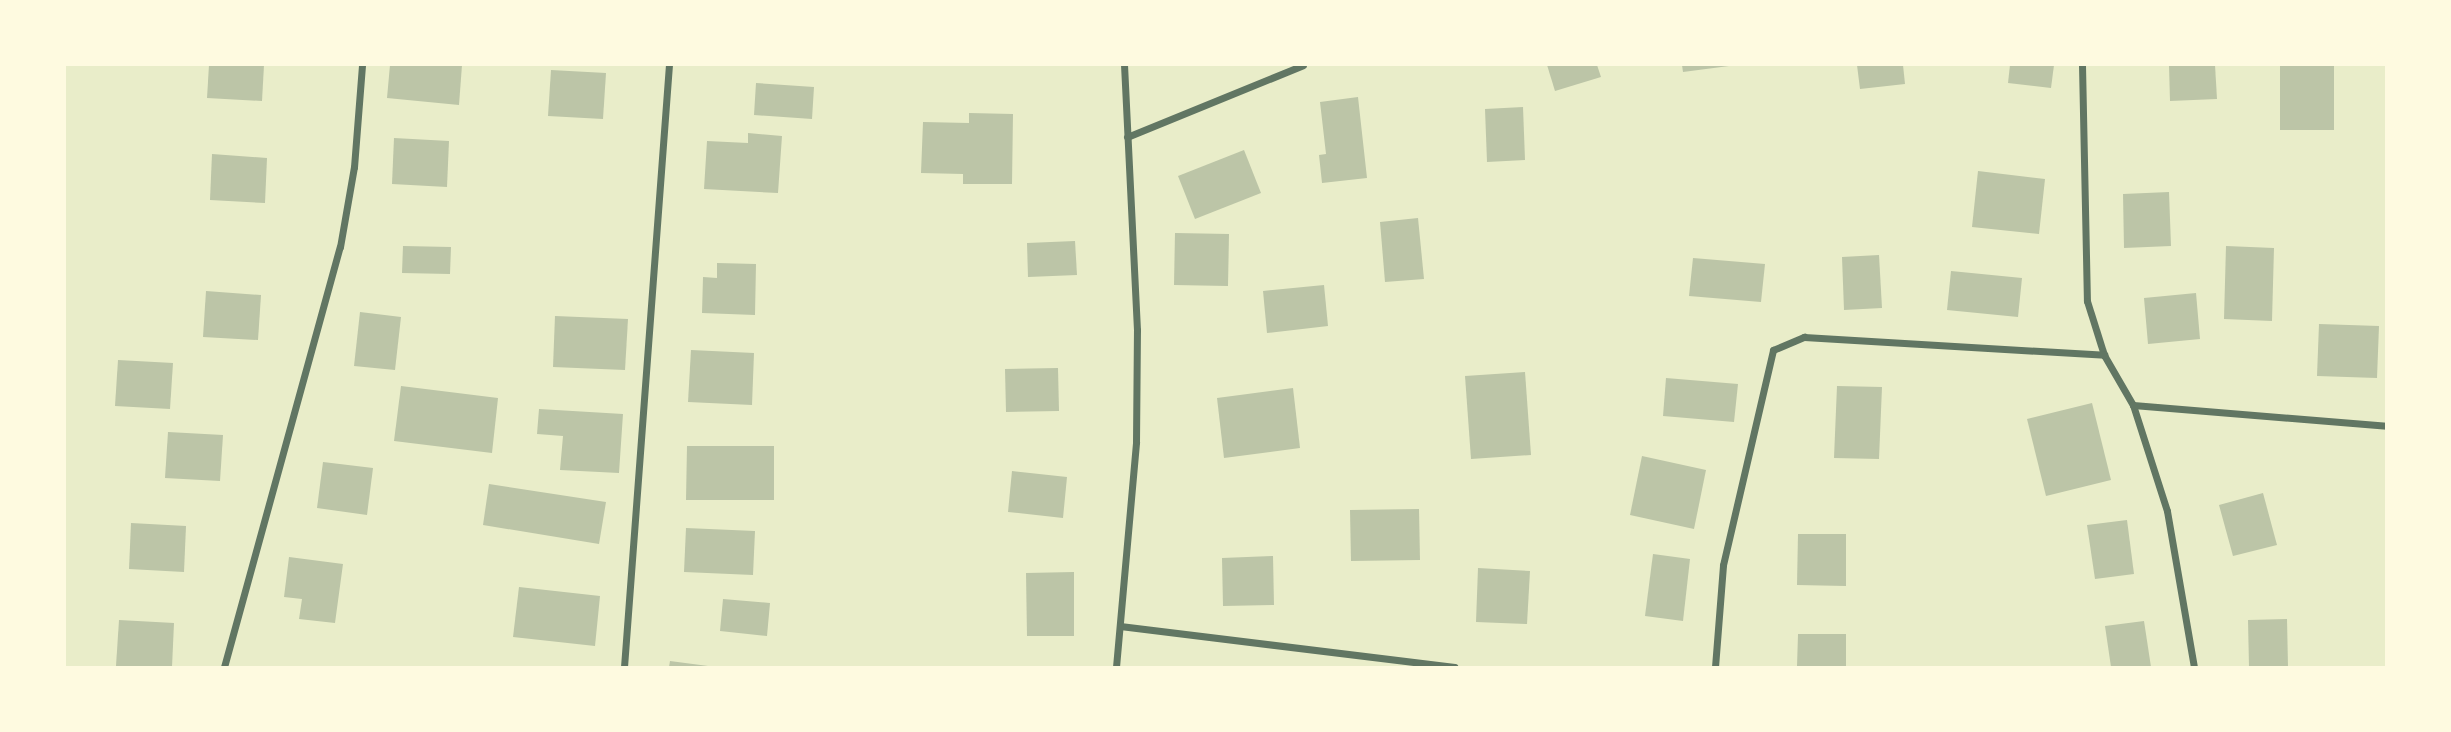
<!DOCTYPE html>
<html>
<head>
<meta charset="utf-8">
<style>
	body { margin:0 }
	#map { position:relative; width:2451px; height:732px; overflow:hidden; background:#e9edc9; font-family:"Source Sans 3",sans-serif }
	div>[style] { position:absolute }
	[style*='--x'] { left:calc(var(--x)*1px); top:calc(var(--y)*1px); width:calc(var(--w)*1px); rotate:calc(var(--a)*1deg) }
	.building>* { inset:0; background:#bcc5a7 }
	.minor>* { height:7px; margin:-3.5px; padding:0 3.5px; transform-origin:3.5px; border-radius:3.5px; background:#617663 }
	span { translate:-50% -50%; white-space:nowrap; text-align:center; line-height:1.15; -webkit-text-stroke:5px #fefae0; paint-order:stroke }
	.frame { position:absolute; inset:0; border:66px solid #fefae0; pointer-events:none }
</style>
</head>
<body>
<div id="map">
	<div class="building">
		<i style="clip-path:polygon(209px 65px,264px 65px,262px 101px,207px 98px)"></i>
		<i style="clip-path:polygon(390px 65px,462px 65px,459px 105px,387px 98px)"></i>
		<i style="clip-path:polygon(1547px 65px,1597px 65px,1601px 77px,1555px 91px)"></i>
		<i style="clip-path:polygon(1682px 65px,1729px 65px,1729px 66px,1683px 72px)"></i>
		<i style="clip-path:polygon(1857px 65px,1903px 65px,1905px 84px,1860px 89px)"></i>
		<i style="clip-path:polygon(2010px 65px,2054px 65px,2051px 88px,2008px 83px)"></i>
		<i style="clip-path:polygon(2169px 65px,2215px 65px,2217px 99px,2170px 101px)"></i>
		<i style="clip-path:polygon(2280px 65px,2334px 65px,2334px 130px,2280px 130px)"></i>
		<i style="clip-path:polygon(551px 70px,606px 73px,603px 119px,548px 116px)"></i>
		<i style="clip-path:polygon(756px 83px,814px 87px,812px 119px,754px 115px)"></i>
		<i style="clip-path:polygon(1358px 97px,1367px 178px,1322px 183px,1319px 155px,1326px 154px,1320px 102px)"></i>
		<i style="clip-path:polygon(1523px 107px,1525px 160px,1487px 162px,1485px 109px)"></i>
		<i style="clip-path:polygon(969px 113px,1013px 114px,1012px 184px,963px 184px,963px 174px,921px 173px,923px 122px,969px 123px)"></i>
		<i style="clip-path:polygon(748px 133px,782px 136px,778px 193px,704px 189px,707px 141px,748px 143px)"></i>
		<i style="clip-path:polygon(394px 138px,449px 141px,447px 187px,392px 184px)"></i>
		<i style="clip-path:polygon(1244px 150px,1261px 193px,1195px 219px,1178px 176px)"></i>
		<i style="clip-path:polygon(212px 154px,267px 158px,265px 203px,210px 200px)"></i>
		<i style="clip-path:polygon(1978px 171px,2045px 179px,2039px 234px,1972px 227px)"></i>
		<i style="clip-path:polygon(2169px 192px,2171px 246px,2124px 248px,2123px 194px)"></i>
		<i style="clip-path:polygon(1418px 218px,1424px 279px,1385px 282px,1380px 222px)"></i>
		<i style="clip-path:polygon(1175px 233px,1229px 234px,1228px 286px,1174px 285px)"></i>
		<i style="clip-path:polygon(1075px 241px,1077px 275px,1028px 277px,1027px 243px)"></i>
		<i style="clip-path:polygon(403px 246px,451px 247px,450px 274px,402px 273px)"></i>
		<i style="clip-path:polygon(2226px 246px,2274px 248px,2272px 321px,2224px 319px)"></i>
		<i style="clip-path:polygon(1879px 255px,1882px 308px,1844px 310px,1842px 257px)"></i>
		<i style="clip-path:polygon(1693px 258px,1765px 264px,1761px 302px,1689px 296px)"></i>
		<i style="clip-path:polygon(717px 263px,756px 264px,755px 315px,702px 313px,703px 277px,717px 278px)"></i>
		<i style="clip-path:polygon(1951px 271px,2022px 278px,2018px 317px,1947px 310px)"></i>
		<i style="clip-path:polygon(1324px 285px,1328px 326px,1267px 333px,1263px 291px)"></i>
		<i style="clip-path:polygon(206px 291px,261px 295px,258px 340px,203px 337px)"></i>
		<i style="clip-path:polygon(2196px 293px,2200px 339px,2148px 344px,2144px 298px)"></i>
		<i style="clip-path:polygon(360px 312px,401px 317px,395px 370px,354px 366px)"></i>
		<i style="clip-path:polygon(555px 316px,628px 319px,625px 370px,553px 367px)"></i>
		<i style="clip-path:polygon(2319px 324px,2379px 326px,2377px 378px,2317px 376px)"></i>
		<i style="clip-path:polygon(691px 350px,754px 353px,752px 405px,688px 402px)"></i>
		<i style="clip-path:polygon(118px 360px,173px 363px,170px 409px,115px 406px)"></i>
		<i style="clip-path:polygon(1058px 368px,1059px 411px,1006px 412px,1005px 369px)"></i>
		<i style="clip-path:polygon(1525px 372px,1531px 455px,1471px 459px,1465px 376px)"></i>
		<i style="clip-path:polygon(1666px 378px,1738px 384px,1734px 422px,1663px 416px)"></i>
		<i style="clip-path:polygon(401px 386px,498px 398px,492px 453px,394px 441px)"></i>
		<i style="clip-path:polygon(1837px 386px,1882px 387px,1879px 459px,1834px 458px)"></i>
		<i style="clip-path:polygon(1293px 388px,1300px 448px,1224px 458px,1217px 398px)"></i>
		<i style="clip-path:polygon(2092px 403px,2111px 480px,2046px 496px,2027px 419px)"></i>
		<i style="clip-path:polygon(539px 409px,623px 414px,619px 473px,560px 470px,563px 436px,537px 434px)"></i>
		<i style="clip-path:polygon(168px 432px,223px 435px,220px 481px,165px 478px)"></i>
		<i style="clip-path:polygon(687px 446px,774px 446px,774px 500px,686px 500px)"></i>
		<i style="clip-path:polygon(1642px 456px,1706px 470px,1694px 529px,1630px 515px)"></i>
		<i style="clip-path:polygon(323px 462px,373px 468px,367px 515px,317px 508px)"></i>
		<i style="clip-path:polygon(1012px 471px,1067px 477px,1063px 518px,1008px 512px)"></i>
		<i style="clip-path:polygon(489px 484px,606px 502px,599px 544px,483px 525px)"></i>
		<i style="clip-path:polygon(2263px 493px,2277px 545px,2233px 556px,2219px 505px)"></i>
		<i style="clip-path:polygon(1419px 509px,1420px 560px,1351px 561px,1350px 510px)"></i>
		<i style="clip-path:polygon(2127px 520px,2134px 574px,2095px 579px,2087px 525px)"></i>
		<i style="clip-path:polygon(131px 523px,186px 526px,184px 572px,129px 569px)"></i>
		<i style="clip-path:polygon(686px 528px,755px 531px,753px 575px,684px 572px)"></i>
		<i style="clip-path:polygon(1798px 534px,1846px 534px,1846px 586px,1797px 585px)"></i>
		<i style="clip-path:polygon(1653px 554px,1690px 559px,1683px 621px,1645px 616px)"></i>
		<i style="clip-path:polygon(1273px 556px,1274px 605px,1223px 606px,1222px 558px)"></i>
		<i style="clip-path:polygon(289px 557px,343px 564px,335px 623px,299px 619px,302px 599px,284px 597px)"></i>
		<i style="clip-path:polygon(1478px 568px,1530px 571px,1527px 624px,1476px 622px)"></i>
		<i style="clip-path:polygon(1074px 572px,1074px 636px,1027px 636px,1026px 573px)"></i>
		<i style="clip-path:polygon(519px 587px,600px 596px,595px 646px,513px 637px)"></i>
		<i style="clip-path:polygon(723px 599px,770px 603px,767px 636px,720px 631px)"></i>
		<i style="clip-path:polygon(2287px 619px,2288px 667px,2249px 667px,2248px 620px)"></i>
		<i style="clip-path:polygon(119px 620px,174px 623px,172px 667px,116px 666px)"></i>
		<i style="clip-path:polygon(2144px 621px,2151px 667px,2111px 667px,2105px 626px)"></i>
		<i style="clip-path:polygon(1798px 634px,1846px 634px,1846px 667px,1797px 667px)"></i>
		<i style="clip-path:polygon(670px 661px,708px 666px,708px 667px,669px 667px)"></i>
	</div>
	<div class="minor">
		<i style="--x:2082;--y:65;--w:236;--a:88.8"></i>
		<i style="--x:2087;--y:301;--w:57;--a:72.5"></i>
		<i style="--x:2104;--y:355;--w:58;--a:59.9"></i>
		<i style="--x:2133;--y:405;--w:111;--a:72.2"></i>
		<i style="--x:2167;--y:511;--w:158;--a:80.2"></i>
		<i style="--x:1127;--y:137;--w:190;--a:-22.2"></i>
		<i style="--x:2133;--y:405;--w:254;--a:4.7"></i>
		<i style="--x:1120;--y:626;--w:337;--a:7"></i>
		<i style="--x:224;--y:667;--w:436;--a:-74.6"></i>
		<i style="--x:340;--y:247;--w:81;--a:-80.1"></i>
		<i style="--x:354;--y:167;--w:102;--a:-85.5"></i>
		<i style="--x:624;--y:667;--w:604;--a:-85.73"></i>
		<i style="--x:1116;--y:667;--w:226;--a:-84.9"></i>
		<i style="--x:1136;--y:442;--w:112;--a:-89.5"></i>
		<i style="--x:1137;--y:330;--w:265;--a:-92.8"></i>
		<i style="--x:1715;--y:667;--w:102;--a:-85.5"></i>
		<i style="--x:1723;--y:565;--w:221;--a:-76.9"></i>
		<i style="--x:1773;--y:350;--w:34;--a:-23"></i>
		<i style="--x:1804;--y:337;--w:301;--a:3.4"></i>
	</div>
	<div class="frame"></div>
</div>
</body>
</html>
